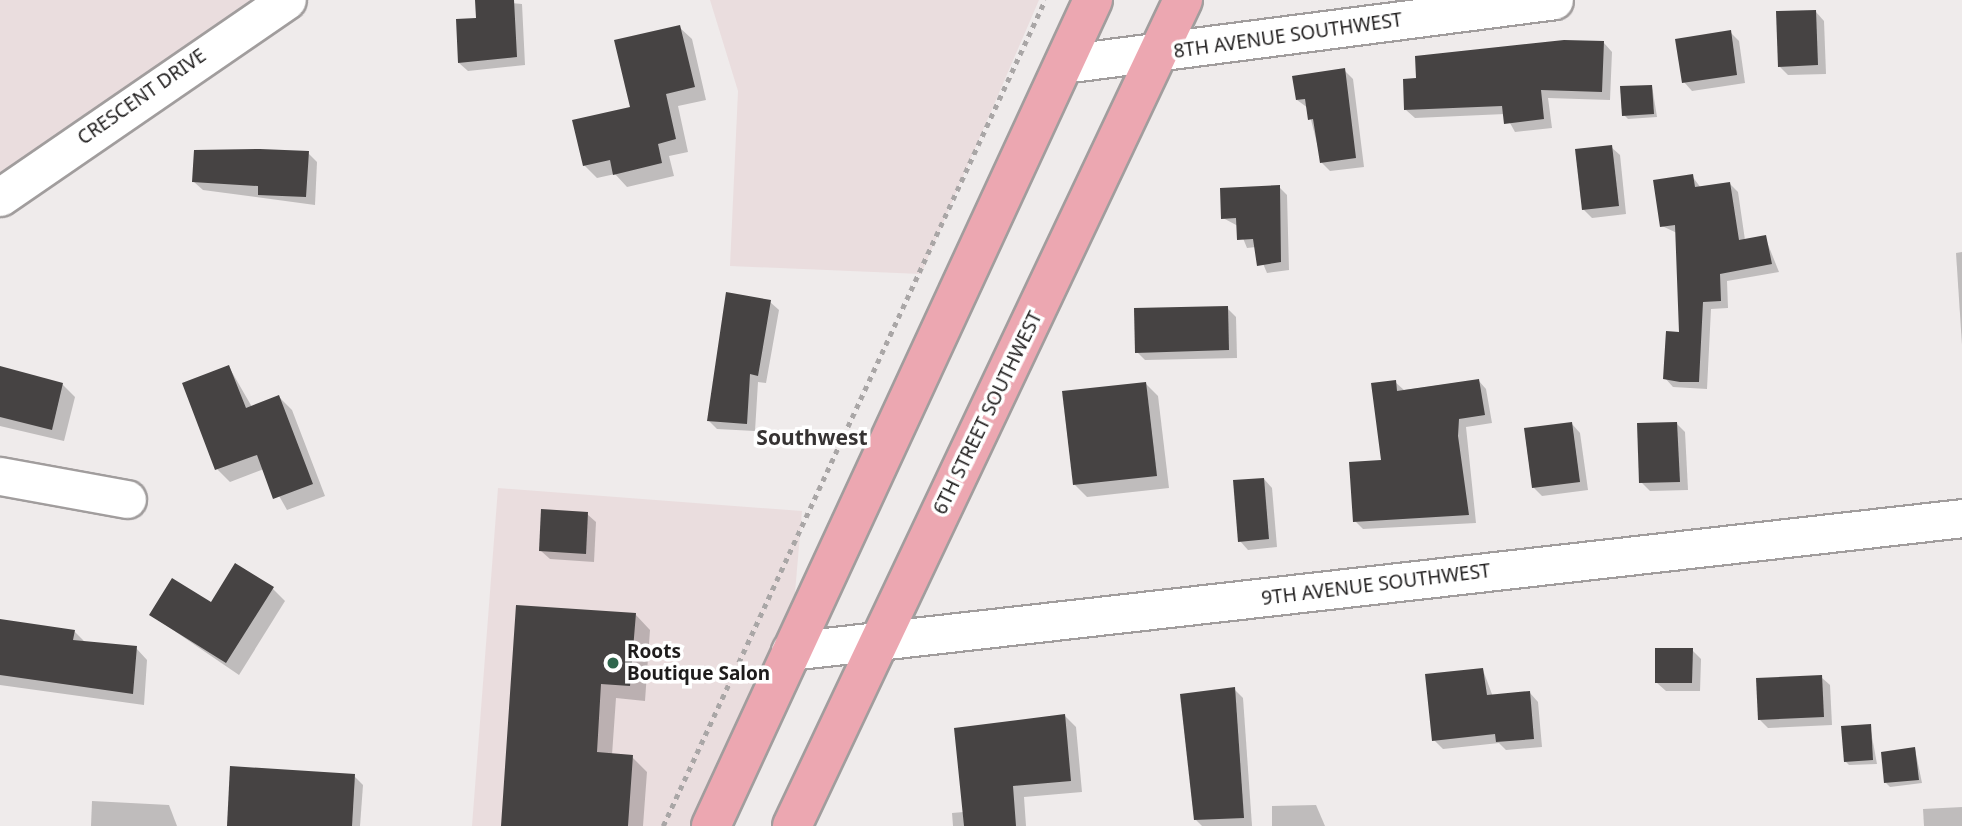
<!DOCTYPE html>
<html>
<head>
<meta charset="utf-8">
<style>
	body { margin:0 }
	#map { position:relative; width:1962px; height:826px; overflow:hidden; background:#efebeb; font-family:"Noto Sans",sans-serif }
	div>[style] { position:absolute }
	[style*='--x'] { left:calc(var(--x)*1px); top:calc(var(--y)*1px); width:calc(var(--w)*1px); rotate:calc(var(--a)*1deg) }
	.built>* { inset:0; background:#eaddde }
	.shadow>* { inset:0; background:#0003 }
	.building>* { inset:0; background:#464343 }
	.path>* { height:4.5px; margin-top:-2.25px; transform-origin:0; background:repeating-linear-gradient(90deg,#a9a6a6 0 5px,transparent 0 10px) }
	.roads { filter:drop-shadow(2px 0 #a19d9d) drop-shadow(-2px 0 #a19d9d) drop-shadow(0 2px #a19d9d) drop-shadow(0 -2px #a19d9d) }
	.minor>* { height:37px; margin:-18.5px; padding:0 18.5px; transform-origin:18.5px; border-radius:18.5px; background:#fff }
	.major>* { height:38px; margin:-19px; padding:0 19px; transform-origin:19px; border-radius:19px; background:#eca7b1 }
	.dots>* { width:19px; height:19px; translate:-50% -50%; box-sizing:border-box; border:4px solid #fff; border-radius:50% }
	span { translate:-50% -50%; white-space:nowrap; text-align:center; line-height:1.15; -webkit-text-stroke:7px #fff; paint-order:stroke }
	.street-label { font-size:19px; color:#1e1c1c }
	.poi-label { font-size:19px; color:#1e1c1c; font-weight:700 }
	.left { translate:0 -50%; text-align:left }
	.neighbourhood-label { font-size:21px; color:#363333; font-weight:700 }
</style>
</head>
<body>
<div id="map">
	<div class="built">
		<i style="clip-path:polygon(0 0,292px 0,0 199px)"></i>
		<i style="clip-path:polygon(710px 0,1039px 0,921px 274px,730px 266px,738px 91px)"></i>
		<i style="clip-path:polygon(498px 488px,802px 511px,790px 651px,709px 826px,472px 826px)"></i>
	</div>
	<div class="shadow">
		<i style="clip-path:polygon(477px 0,522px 4px,525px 65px,468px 71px,459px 63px,478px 20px)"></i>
		<i style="clip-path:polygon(1816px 12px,1824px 21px,1826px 74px,1788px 75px,1780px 67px)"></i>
		<i style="clip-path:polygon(679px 27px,692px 39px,706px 100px,678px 106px,688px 152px,669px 156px,674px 176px,627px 187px,615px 174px,597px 178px,584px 165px,632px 108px)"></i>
		<i style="clip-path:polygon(1730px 32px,1739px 41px,1745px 83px,1692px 91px,1684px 82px)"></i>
		<i style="clip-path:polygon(1604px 43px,1612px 52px,1610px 100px,1548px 98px,1552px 128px,1515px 132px,1505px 114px,1415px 118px,1406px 110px)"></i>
		<i style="clip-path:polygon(1344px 70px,1353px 79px,1364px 167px,1330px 171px,1322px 163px,1308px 108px,1297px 100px)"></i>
		<i style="clip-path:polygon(1652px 86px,1657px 117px,1628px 119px,1624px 115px)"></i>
		<i style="clip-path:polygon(1611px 147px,1620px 155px,1626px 214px,1592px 218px,1583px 209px)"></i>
		<i style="clip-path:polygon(308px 153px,317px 162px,315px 205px,203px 190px,194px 182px)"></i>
		<i style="clip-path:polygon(1692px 176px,1701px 188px,1730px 184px,1738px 192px,1745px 240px,1765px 237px,1779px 272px,1727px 281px,1728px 308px,1711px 309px,1707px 389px,1673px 387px,1665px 378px,1680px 333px,1677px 233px,1662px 226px)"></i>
		<i style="clip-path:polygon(1279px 187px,1287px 195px,1289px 270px,1267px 273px,1256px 247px,1247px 248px,1238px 226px,1223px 218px)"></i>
		<i style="clip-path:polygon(1962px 252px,1962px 345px,1956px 253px)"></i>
		<i style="clip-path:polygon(770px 302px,779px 310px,766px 383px,758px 382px,755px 431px,717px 429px,709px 421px)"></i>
		<i style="clip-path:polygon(1227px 308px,1236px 317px,1237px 358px,1145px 360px,1137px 352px)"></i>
		<i style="clip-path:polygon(229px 367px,252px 407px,279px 397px,292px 410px,325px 496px,287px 510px,264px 469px,230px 482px,217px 469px,184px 384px)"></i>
		<i style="clip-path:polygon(0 369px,62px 384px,75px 397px,64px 441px,0 426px)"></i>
		<i style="clip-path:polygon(1478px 380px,1486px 389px,1492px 423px,1466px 427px,1476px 523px,1363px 529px,1355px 521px,1383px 461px,1395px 382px,1404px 390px)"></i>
		<i style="clip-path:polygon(1145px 383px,1158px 396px,1169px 488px,1087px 497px,1074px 484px)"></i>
		<i style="clip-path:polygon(1572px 424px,1580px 433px,1588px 490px,1542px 496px,1533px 487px)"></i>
		<i style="clip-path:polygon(1677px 424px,1685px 432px,1688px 490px,1650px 491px,1641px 482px)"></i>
		<i style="clip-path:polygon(1264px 479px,1272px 488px,1277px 547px,1248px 550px,1240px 541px)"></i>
		<i style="clip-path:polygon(587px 514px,596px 522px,594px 562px,550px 559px,541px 551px)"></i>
		<i style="clip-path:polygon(273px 589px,285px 601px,239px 675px,151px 615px)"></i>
		<i style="clip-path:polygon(635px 614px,650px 630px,645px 701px,616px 698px,612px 755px,632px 757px,647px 772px,643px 826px,502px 826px)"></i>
		<i style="clip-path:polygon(0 621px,74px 631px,86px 643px,136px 648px,147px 660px,144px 705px,0 685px)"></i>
		<i style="clip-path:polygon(1692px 650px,1701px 659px,1700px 691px,1666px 691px,1657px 683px)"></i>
		<i style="clip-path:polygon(1483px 670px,1493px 697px,1530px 693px,1538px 702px,1542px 747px,1506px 750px,1499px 743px,1443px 749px,1434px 740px)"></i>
		<i style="clip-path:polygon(1821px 677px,1830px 685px,1832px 725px,1768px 728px,1760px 720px)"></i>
		<i style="clip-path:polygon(1234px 689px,1243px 698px,1252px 826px,1202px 826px,1196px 820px)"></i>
		<i style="clip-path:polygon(1065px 716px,1076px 727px,1082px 792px,1024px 797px,1026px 826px,953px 826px,952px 813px,964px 812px)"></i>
		<i style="clip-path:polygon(1870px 726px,1877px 764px,1849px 765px,1845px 761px)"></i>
		<i style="clip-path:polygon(1915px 749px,1922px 783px,1890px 787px,1886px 783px)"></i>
		<i style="clip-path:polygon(354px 776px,363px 785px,360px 826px,229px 826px)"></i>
		<i style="clip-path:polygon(92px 801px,169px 805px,177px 826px,91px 826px)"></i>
		<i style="clip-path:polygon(1316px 805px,1325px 826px,1272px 826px,1272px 806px)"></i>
		<i style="clip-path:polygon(1962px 807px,1962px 826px,1924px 826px,1923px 809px)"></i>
	</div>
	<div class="building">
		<i style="clip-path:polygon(475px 0,514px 0,517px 57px,458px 63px,456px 19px,476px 18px)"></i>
		<i style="clip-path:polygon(1816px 10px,1818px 65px,1778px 67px,1776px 11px)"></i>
		<i style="clip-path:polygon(680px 25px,695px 87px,666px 94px,676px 139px,658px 144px,662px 163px,613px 175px,610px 160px,583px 166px,572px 120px,630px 107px,614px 40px)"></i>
		<i style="clip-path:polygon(1731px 30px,1737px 75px,1682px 83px,1675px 39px)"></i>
		<i style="clip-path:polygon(1564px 40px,1604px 41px,1602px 92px,1541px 90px,1544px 119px,1504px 124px,1502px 106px,1404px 110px,1403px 79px,1416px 78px,1415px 56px)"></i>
		<i style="clip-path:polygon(1345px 68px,1356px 158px,1320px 163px,1313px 119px,1308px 120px,1305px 99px,1296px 100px,1292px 76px)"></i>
		<i style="clip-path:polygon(1652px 85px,1654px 114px,1622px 116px,1620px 86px)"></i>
		<i style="clip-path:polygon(1612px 145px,1619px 206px,1582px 210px,1575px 149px)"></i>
		<i style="clip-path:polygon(260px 149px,309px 151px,306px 197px,258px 195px,258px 186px,192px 182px,194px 150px)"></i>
		<i style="clip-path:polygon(1693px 174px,1695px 187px,1730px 182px,1739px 240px,1766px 235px,1772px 264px,1720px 274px,1721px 301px,1703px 302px,1699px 382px,1680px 382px,1663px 379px,1666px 331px,1679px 332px,1675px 225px,1660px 227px,1653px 180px)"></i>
		<i style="clip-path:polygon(1280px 185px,1281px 262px,1257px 266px,1253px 239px,1237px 240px,1236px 218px,1221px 219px,1220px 188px)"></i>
		<i style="clip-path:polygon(726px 292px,771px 300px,758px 376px,750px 374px,747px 424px,707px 421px)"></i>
		<i style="clip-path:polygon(1228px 306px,1229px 350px,1135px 353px,1134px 308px)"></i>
		<i style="clip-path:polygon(229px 365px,246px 408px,279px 395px,313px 484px,273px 499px,257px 455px,215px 470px,182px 383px)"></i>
		<i style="clip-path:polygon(0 366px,63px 383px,52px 430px,0 417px)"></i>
		<i style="clip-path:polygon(1479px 379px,1485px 415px,1459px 419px,1458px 436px,1469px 515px,1353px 522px,1349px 462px,1381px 460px,1371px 383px,1396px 380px,1397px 391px)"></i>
		<i style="clip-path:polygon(1146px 382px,1157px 476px,1073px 485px,1062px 391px)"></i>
		<i style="clip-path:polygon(1572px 422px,1580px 482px,1532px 488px,1524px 428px)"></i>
		<i style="clip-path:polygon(1677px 422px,1680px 482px,1639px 483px,1637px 423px)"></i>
		<i style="clip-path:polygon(1264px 478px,1269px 539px,1238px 542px,1233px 480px)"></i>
		<i style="clip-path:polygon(541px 509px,588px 512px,586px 554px,539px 551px)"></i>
		<i style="clip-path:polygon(235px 563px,274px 587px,226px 663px,149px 615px,172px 578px,211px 602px)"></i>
		<i style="clip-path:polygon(516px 605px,636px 613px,630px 686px,601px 684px,597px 752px,633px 755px,628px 826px,501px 826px)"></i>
		<i style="clip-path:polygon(0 619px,75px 630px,73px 640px,137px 646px,133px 694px,0 675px)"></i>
		<i style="clip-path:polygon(1655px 648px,1693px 648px,1692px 683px,1655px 683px)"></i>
		<i style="clip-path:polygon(1483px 668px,1487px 695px,1530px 691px,1534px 739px,1496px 742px,1495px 734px,1432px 741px,1425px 674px)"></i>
		<i style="clip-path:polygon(1822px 675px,1824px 717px,1758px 720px,1756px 678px)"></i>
		<i style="clip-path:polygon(1235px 687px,1244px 818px,1194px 820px,1180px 694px)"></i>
		<i style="clip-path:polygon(1065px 714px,1071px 781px,1013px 786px,1016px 826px,964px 826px,954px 728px)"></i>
		<i style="clip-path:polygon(1871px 724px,1873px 760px,1844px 762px,1841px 726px)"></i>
		<i style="clip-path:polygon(1915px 747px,1919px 780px,1884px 783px,1881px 752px)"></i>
		<i style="clip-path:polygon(230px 766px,355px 774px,352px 826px,227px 826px)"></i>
	</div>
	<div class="path">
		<i style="--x:663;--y:826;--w:910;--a:-65.18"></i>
	</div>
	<div class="roads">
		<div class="minor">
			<i style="--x:1063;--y:64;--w:495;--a:-7.4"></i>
			<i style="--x:0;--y:197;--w:348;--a:-34.5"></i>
			<i style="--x:0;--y:476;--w:129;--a:10.3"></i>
			<i style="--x:790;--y:651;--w:1180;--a:-6.47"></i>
		</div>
		<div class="major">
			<i style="--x:711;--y:826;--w:910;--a:-65.18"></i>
			<i style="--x:792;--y:826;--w:914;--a:-64.67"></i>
		</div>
	</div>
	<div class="dots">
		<i style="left:613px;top:663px;background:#2f664d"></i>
	</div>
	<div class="street-label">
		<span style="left:1288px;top:36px;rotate:-8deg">8TH AVENUE SOUTHWEST</span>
		<span style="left:142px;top:97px;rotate:-35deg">CRESCENT DRIVE</span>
		<span style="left:988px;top:413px;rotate:-64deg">6TH STREET SOUTHWEST</span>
		<span style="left:1376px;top:585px;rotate:-7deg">9TH AVENUE SOUTHWEST</span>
	</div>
	<div class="poi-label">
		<span class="left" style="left:627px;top:663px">Roots<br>Boutique Salon</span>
	</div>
	<div class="neighbourhood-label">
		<span style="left:812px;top:437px">Southwest</span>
	</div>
</div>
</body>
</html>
